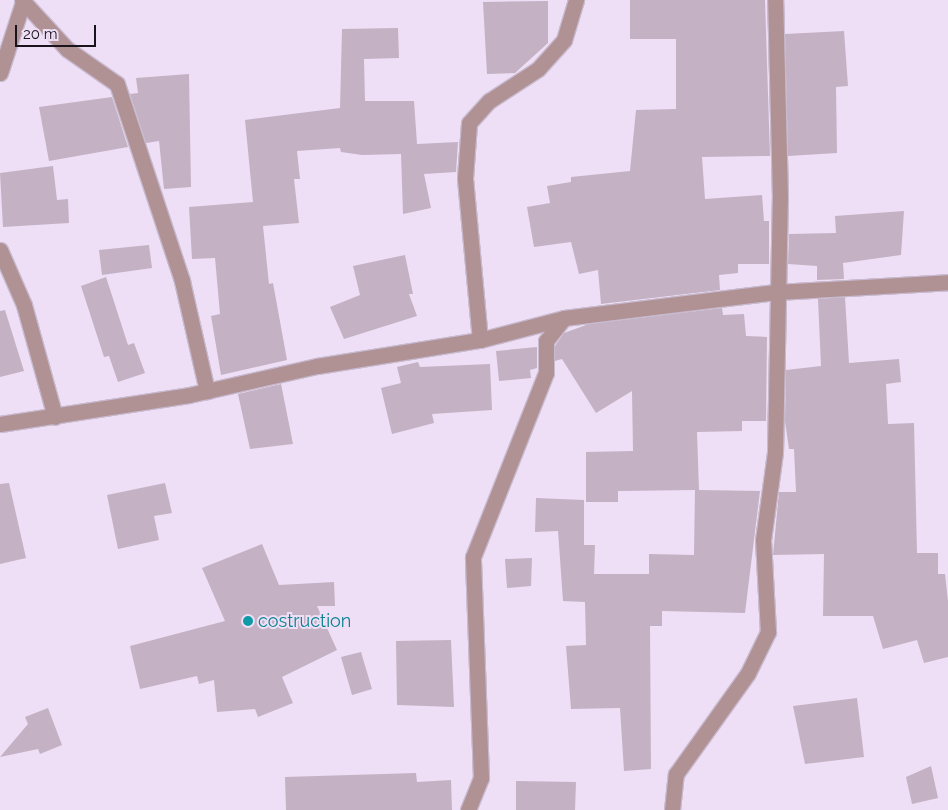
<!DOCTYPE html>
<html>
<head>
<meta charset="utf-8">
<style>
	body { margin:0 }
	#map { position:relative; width:948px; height:810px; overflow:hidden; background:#eedff6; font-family:Raleway,sans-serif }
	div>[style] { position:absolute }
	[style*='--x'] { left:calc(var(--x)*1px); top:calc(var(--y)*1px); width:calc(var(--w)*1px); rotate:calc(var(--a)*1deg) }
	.building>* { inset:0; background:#c4b1c4 }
	.roads { filter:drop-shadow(1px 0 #c8bacf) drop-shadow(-1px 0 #c8bacf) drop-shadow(0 1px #c8bacf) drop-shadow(0 -1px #c8bacf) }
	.street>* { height:15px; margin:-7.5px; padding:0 7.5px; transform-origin:7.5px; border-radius:7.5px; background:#b09194 }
	.dots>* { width:14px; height:14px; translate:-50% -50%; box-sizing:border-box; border:2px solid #eedff6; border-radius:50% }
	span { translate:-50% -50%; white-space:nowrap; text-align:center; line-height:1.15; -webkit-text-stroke:4px #eedff6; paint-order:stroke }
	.culture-label { font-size:18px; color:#0d838f }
	.left { translate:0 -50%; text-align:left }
	.scale { position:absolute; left:15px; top:25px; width:81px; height:22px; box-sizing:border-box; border:2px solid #19141c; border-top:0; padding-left:6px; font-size:15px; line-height:18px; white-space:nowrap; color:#19141c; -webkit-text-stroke:4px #eedff6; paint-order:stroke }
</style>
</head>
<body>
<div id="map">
	<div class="building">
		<i style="clip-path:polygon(630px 0,765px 0,770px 156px,702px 157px,705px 199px,762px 195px,764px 221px,769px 221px,769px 264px,738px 264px,738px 273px,719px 275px,720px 290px,601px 304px,598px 270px,579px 274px,571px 242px,534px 247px,527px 207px,550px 203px,547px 186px,571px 182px,571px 177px,630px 171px,636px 110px,676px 109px,676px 39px,630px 39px)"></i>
		<i style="clip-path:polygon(548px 1px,548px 43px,515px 73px,487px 74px,483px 2px)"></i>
		<i style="clip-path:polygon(398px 28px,399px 58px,364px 59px,365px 101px,414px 101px,417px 144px,458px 142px,456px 172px,424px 174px,431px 208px,403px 214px,401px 154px,362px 155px,341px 152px,340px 148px,297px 151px,300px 179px,294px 179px,299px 223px,263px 226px,269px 284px,273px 283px,287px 360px,221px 375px,211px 316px,220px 314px,215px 258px,192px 259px,189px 207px,253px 202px,245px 120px,340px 108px,342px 29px)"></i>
		<i style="clip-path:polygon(844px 31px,848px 86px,836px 87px,837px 153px,788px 156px,785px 34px)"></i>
		<i style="clip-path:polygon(189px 74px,191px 187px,164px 189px,159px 141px,146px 143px,130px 94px,138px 93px,136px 78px)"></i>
		<i style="clip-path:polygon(112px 97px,128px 147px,49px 161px,39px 107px)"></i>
		<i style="clip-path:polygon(53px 166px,57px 200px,68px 199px,69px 223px,3px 227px,0 173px)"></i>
		<i style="clip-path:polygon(904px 211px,901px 255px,843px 263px,844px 279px,817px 280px,817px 266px,788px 264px,789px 234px,836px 233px,835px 216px)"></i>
		<i style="clip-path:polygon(149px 245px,152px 268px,102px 275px,99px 250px)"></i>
		<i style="clip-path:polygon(405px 255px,413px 294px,409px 294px,417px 316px,344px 339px,330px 307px,360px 295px,353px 266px)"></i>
		<i style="clip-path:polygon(106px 277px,128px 345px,134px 343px,145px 373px,118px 382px,109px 356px,104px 357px,81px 286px)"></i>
		<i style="clip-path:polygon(845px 297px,849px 363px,899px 359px,901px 382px,886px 384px,888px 424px,914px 423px,917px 553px,938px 553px,938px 574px,945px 574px,948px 601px,948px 657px,924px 663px,917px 640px,883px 649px,873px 616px,823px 616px,824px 554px,773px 555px,779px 492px,796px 492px,794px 449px,789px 449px,785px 421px,786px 370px,821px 366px,818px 299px)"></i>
		<i style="clip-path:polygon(722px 308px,723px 315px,744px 314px,746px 336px,767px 337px,766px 421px,742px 421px,742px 431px,697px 432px,699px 490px,760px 491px,745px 613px,662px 611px,662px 626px,650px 626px,651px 769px,624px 771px,620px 708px,571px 709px,566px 646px,586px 645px,585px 602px,563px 601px,558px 531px,535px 532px,536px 498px,584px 500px,584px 545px,595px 545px,594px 574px,649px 574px,649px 554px,694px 555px,695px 490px,618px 491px,618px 502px,586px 502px,586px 452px,633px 451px,632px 391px,596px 413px,562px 359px,555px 361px,555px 346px,564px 333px,589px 324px)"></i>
		<i style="clip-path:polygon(5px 310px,24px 371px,0 377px,0 311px)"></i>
		<i style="clip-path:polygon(537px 347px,537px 368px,530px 370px,531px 378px,499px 381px,496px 351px)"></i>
		<i style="clip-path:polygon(418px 362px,420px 367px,490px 364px,492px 410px,432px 414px,434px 423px,392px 434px,381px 388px,401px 383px,397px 367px)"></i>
		<i style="clip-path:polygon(281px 384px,293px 444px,250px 449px,238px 394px)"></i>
		<i style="clip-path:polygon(9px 483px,26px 558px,0 564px,0 484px)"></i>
		<i style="clip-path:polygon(165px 483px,172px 513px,154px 516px,159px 540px,118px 549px,107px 495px)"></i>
		<i style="clip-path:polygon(262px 544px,279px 585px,334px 582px,335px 606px,317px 606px,337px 650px,282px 677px,293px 703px,258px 717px,255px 709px,217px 712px,214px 680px,199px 684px,197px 676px,140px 689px,130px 646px,225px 621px,202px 568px)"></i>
		<i style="clip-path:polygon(532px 558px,531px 586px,507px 588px,505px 559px)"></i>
		<i style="clip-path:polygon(451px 640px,454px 707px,397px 705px,396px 641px)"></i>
		<i style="clip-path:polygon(361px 652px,372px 689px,352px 695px,341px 657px)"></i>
		<i style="clip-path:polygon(857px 698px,864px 757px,805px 764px,793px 706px)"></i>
		<i style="clip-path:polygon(48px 708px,62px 745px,40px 754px,38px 749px,0 757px,28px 724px,25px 717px)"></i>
		<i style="clip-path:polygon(931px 766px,938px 798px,912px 804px,906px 777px)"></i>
		<i style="clip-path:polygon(416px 773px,417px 782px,451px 780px,452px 810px,286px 810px,285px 777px)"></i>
		<i style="clip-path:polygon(516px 781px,576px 782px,575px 810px,516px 810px)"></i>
	</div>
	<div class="roads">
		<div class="street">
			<i style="--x:22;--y:0;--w:67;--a:47.4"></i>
			<i style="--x:67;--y:49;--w:61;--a:35"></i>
			<i style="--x:117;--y:84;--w:207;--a:71.7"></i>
			<i style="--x:182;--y:281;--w:113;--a:77.2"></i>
			<i style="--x:0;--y:73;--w:71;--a:-72.1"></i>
			<i style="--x:0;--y:250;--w:60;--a:66.4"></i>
			<i style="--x:24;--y:305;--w:116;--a:74.5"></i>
			<i style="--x:480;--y:340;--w:163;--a:-95.3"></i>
			<i style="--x:465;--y:178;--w:55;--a:-85.8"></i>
			<i style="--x:469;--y:123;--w:30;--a:-48"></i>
			<i style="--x:489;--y:101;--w:59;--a:-33.1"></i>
			<i style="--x:538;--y:69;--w:39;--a:-48"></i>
			<i style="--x:564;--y:40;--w:42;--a:-73.3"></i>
			<i style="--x:0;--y:424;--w:191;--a:-8.7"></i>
			<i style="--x:189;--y:395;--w:131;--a:-12.8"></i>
			<i style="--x:317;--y:366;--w:165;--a:-9.1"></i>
			<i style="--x:480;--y:340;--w:87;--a:-14.7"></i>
			<i style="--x:564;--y:318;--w:215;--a:-7"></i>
			<i style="--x:777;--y:292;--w:171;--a:-3.3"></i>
			<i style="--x:468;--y:810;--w:35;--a:-68"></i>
			<i style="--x:481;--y:778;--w:221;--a:-92.1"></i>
			<i style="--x:473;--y:557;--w:198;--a:-68.4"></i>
			<i style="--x:546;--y:373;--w:32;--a:-90"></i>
			<i style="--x:546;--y:341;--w:29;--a:-52"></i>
			<i style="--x:672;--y:810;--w:36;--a:-84"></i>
			<i style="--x:676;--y:774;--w:124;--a:-54.5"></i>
			<i style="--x:748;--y:673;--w:46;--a:-64"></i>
			<i style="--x:768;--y:632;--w:92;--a:-93.1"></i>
			<i style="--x:763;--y:540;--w:89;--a:-82.2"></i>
			<i style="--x:775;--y:452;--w:254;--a:-88.9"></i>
			<i style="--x:780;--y:198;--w:198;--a:-91.4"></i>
		</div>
	</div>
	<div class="dots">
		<i style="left:248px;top:621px;background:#0f9aa8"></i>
	</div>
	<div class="culture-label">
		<span class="left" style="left:258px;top:621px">costruction</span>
	</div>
	<div class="scale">20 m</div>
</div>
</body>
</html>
